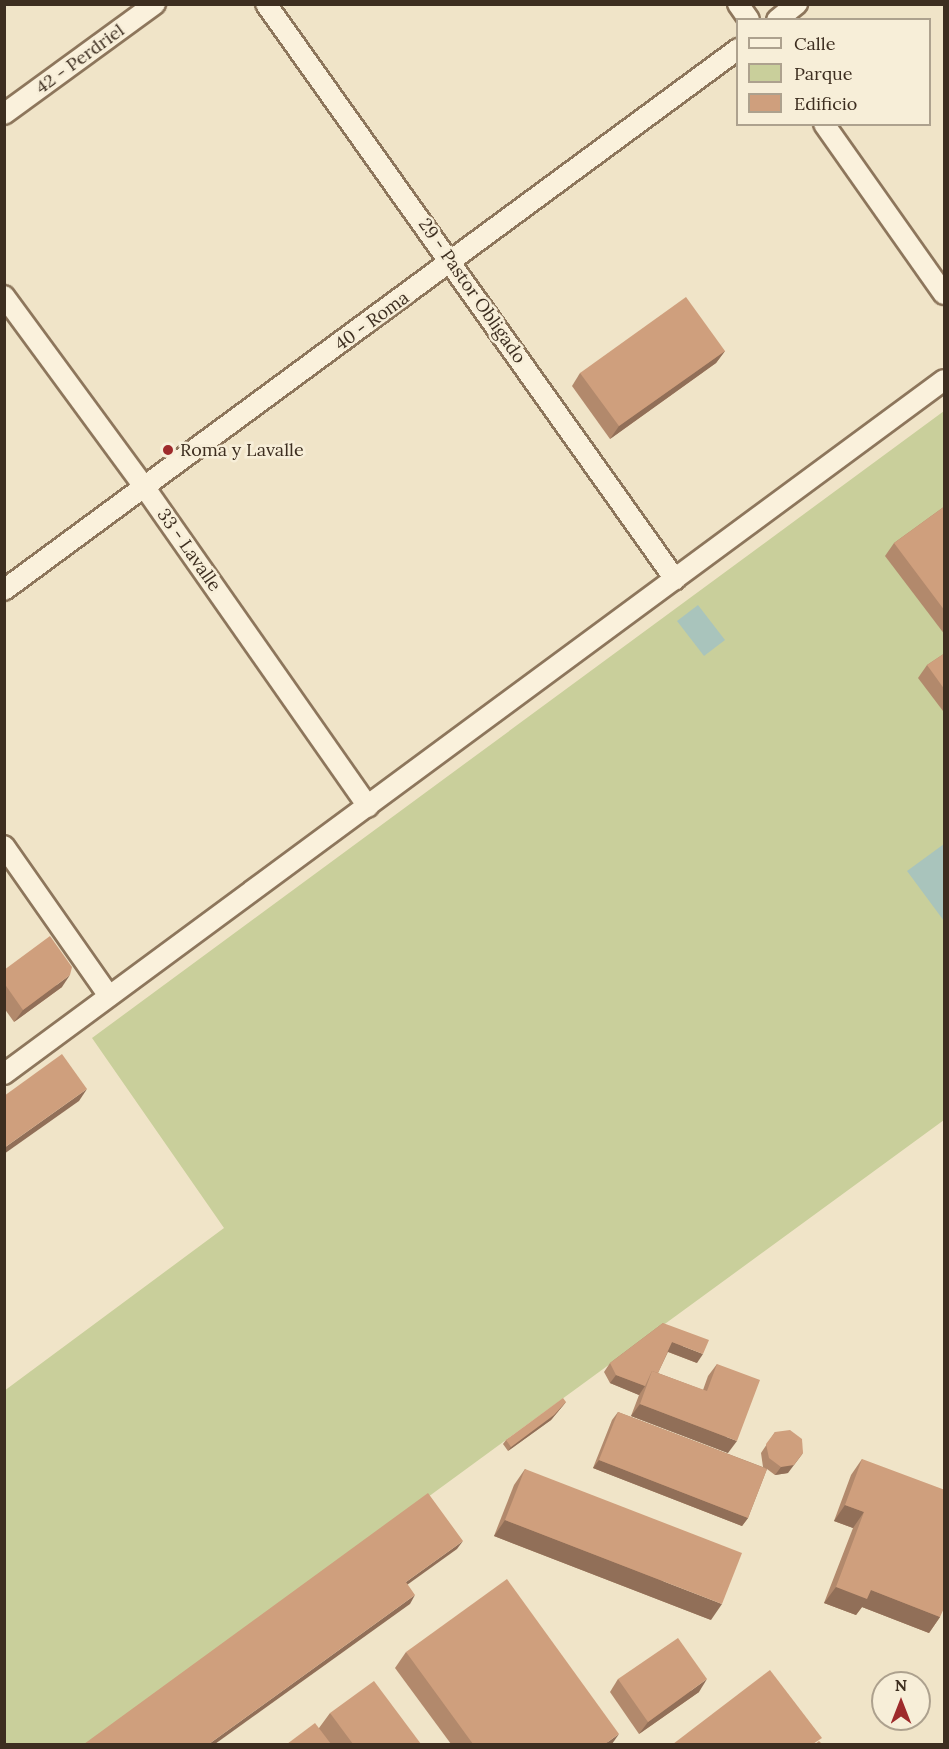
<!DOCTYPE html>
<html>
<head>
<meta charset="utf-8">
<style>
	body { margin:0 }
	#map { position:relative; width:949px; height:1749px; overflow:hidden; background:#f0e4c8; font-family:Lora,serif }
	div>[style] { position:absolute }
	[style*='--x'] { left:calc(var(--x)*1px); top:calc(var(--y)*1px); width:calc(var(--w)*1px); rotate:calc(var(--a)*1deg) }
	.green>* { inset:0; background:#c9cf9b }
	.water>* { inset:0; background:#a9c4bc }
	.roads { filter:drop-shadow(2px 0 #8d765c) drop-shadow(-2px 0 #8d765c) drop-shadow(0 2px #8d765c) drop-shadow(0 -2px #8d765c) }
	.street>* { height:20px; margin:-10px; padding:0 10px; transform-origin:10px; border-radius:10px; background:#faf1dc }
	.wall>* { inset:0; background:#b2896c }
	.shaded-wall>* { inset:0; background:#916f58 }
	.building>* { inset:0; background:#cf9f7d }
	.dots>* { width:16px; height:16px; translate:-50% -50%; box-sizing:border-box; border:3px solid #f7eed8; border-radius:50% }
	span { translate:-50% -50%; white-space:nowrap; text-align:center; line-height:1.15; -webkit-text-stroke:5px #f7eed8; paint-order:stroke }
	.street-label { font-size:18px; color:#3d2e20 }
	.poi-label { font-size:18px; color:#3d2e20 }
	.left { translate:0 -50%; text-align:left }
	.frame { position:absolute; inset:0; border:6px solid #3d2e20; pointer-events:none }
	.legend { position:absolute; left:736px; top:18px; width:195px; height:108px; box-sizing:border-box; background:#f7eed8; border:2px solid #ada18e; margin:0; padding:8px 10px; list-style:none; font-size:18px; color:#3d2e20 }
	.legend li { display:flex; align-items:center; gap:12px; height:30px }
	.legend b { width:30px; border:2px solid #ada18e }
	.north { position:absolute; left:871px; top:1671px; width:60px; height:60px; box-sizing:border-box; background:#f7eed8; border:2px solid #ada18e; border-radius:50%; rotate:0deg; font-size:16px; font-weight:700; line-height:24px; text-align:center; color:#3d2e20 }
	.north::after { content:''; display:block; margin:auto; width:21px; height:27px; background:#9e2a2b; clip-path:polygon(50% 0,100% 100%,50% 72%,0 100%) }
</style>
</head>
<body>
<div id="map">
	<div class="green">
		<i style="clip-path:polygon(944px 411px,944px 1120px,90px 1744px,5px 1744px,4px 1391px,224px 1228px,92px 1038px)"></i>
	</div>
	<div class="water">
		<i style="clip-path:polygon(698px 605px,725px 640px,704px 656px,677px 621px)"></i>
		<i style="clip-path:polygon(944px 844px,944px 921px,907px 871px)"></i>
	</div>
	<div class="roads">
		<div class="street">
			<i style="--x:266;--y:4;--w:706;--a:54.58"></i>
			<i style="--x:738;--y:4;--w:19;--a:55"></i>
			<i style="--x:777;--y:20;--w:26;--a:-39"></i>
			<i style="--x:4;--y:114;--w:187;--a:-36.1"></i>
			<i style="--x:824;--y:124;--w:208;--a:54.8"></i>
			<i style="--x:4;--y:296;--w:238;--a:53.7"></i>
			<i style="--x:145;--y:488;--w:389;--a:55"></i>
			<i style="--x:4;--y:590;--w:912;--a:-36.39"></i>
			<i style="--x:4;--y:846;--w:183;--a:55"></i>
			<i style="--x:4;--y:1074;--w:1168;--a:-36.44"></i>
		</div>
	</div>
	<div class="wall">
		<i style="clip-path:polygon(725px 351px,716px 363px,610px 439px,572px 386px,580px 373px)"></i>
		<i style="clip-path:polygon(945px 506px,945px 635px,885px 556px,894px 543px)"></i>
		<i style="clip-path:polygon(945px 653px,945px 710px,943px 711px,918px 678px,927px 665px)"></i>
		<i style="clip-path:polygon(4px 970px,62px 987px,14px 1022px,4px 1008px)"></i>
		<i style="clip-path:polygon(663px 1323px,697px 1363px,668px 1352px,658px 1373px,703px 1390px,708px 1376px,717px 1364px,728px 1453px,631px 1416px,639px 1395px,610px 1383px,604px 1372px,610px 1363px)"></i>
		<i style="clip-path:polygon(566px 1402px,551px 1420px,508px 1451px,503px 1444px,506px 1440px)"></i>
		<i style="clip-path:polygon(618px 1412px,765px 1468px,763px 1467px,761px 1453px,775px 1432px,788px 1473px,775px 1475px,767px 1469px,748px 1518px,742px 1526px,593px 1468px,612px 1420px)"></i>
		<i style="clip-path:polygon(862px 1459px,940px 1617px,929px 1633px,862px 1607px,856px 1615px,824px 1603px,853px 1528px,834px 1521px,851px 1475px)"></i>
		<i style="clip-path:polygon(525px 1469px,711px 1620px,494px 1536px,514px 1485px)"></i>
		<i style="clip-path:polygon(406px 1652px,612px 1744px,451px 1744px,395px 1668px)"></i>
		<i style="clip-path:polygon(618px 1679px,699px 1692px,639px 1734px,610px 1692px)"></i>
		<i style="clip-path:polygon(330px 1713px,421px 1744px,287px 1744px,319px 1728px)"></i>
	</div>
	<div class="shaded-wall">
		<i style="clip-path:polygon(725px 351px,716px 363px,610px 439px,619px 426px)"></i>
		<i style="clip-path:polygon(70px 975px,62px 987px,14px 1022px,23px 1010px)"></i>
		<i style="clip-path:polygon(87px 1089px,79px 1101px,4px 1154px,4px 1148px)"></i>
		<i style="clip-path:polygon(672px 1342px,703px 1354px,697px 1363px,666px 1351px)"></i>
		<i style="clip-path:polygon(616px 1375px,645px 1386px,639px 1395px,610px 1383px)"></i>
		<i style="clip-path:polygon(566px 1402px,551px 1420px,508px 1451px,511px 1447px)"></i>
		<i style="clip-path:polygon(640px 1404px,737px 1441px,728px 1453px,631px 1416px)"></i>
		<i style="clip-path:polygon(803px 1453px,788px 1473px,775px 1475px,781px 1467px)"></i>
		<i style="clip-path:polygon(599px 1460px,748px 1518px,742px 1526px,593px 1468px)"></i>
		<i style="clip-path:polygon(845px 1505px,864px 1512px,853px 1528px,834px 1521px)"></i>
		<i style="clip-path:polygon(505px 1520px,722px 1604px,711px 1620px,494px 1536px)"></i>
		<i style="clip-path:polygon(463px 1541px,457px 1549px,400px 1590px,406px 1582px)"></i>
		<i style="clip-path:polygon(836px 1587px,871px 1590px,940px 1617px,929px 1633px,862px 1607px,856px 1615px,824px 1603px)"></i>
		<i style="clip-path:polygon(415px 1595px,410px 1604px,215px 1744px,209px 1744px)"></i>
		<i style="clip-path:polygon(707px 1679px,699px 1692px,639px 1734px,648px 1722px)"></i>
		<i style="clip-path:polygon(619px 1734px,612px 1744px,605px 1744px)"></i>
	</div>
	<div class="building">
		<i style="clip-path:polygon(686px 297px,725px 351px,619px 426px,580px 373px)"></i>
		<i style="clip-path:polygon(945px 506px,945px 611px,894px 543px)"></i>
		<i style="clip-path:polygon(945px 653px,945px 690px,927px 665px)"></i>
		<i style="clip-path:polygon(50px 936px,72px 967px,70px 975px,23px 1010px,4px 983px,4px 970px)"></i>
		<i style="clip-path:polygon(62px 1054px,87px 1089px,4px 1148px,4px 1096px)"></i>
		<i style="clip-path:polygon(663px 1323px,709px 1340px,703px 1354px,672px 1342px,658px 1373px,652px 1371px,650px 1375px,645px 1386px,616px 1375px,610px 1363px)"></i>
		<i style="clip-path:polygon(717px 1364px,760px 1380px,737px 1441px,640px 1404px,652px 1371px,707px 1391px)"></i>
		<i style="clip-path:polygon(563px 1398px,566px 1402px,554px 1415px,511px 1447px,506px 1440px)"></i>
		<i style="clip-path:polygon(618px 1412px,767px 1469px,748px 1518px,599px 1460px)"></i>
		<i style="clip-path:polygon(790px 1430px,802px 1439px,803px 1453px,794px 1465px,781px 1467px,769px 1458px,766px 1444px,775px 1432px)"></i>
		<i style="clip-path:polygon(862px 1459px,945px 1490px,945px 1606px,940px 1617px,871px 1590px,867px 1599px,836px 1587px,864px 1512px,845px 1505px)"></i>
		<i style="clip-path:polygon(525px 1469px,742px 1553px,722px 1604px,505px 1520px)"></i>
		<i style="clip-path:polygon(428px 1493px,463px 1541px,406px 1582px,415px 1595px,209px 1744px,84px 1744px)"></i>
		<i style="clip-path:polygon(507px 1579px,619px 1734px,605px 1744px,473px 1744px,406px 1652px)"></i>
		<i style="clip-path:polygon(678px 1638px,707px 1679px,648px 1722px,618px 1679px)"></i>
		<i style="clip-path:polygon(770px 1670px,822px 1738px,813px 1744px,673px 1744px)"></i>
		<i style="clip-path:polygon(374px 1681px,421px 1744px,353px 1744px,330px 1713px)"></i>
		<i style="clip-path:polygon(315px 1723px,331px 1744px,287px 1744px)"></i>
		<i style="clip-path:polygon(819px 1741px,822px 1744px,815px 1744px)"></i>
	</div>
	<div class="dots">
		<i style="left:168px;top:450px;background:#9e2a2b"></i>
	</div>
	<div class="street-label">
		<span style="left:80px;top:59px;rotate:-36deg">42 - Perdriel</span>
		<span style="left:472px;top:291px;rotate:55deg">29 - Pastor Obligado</span>
		<span style="left:372px;top:321px;rotate:-36deg">40 - Roma</span>
		<span style="left:189px;top:550px;rotate:55deg">33 - Lavalle</span>
	</div>
	<div class="poi-label">
		<span class="left" style="left:180px;top:450px">Roma y Lavalle</span>
	</div>
	<div class="frame"></div>
	<ul class="legend">
	<li><b style="height:8px;background:#faf1dc"></b>Calle</li>
	<li><b style="height:16px;background:#c9cf9b"></b>Parque</li>
	<li><b style="height:16px;background:#cf9f7d"></b>Edificio</li>
	</ul>
	<div class="north">N</div>
</div>
</body>
</html>
